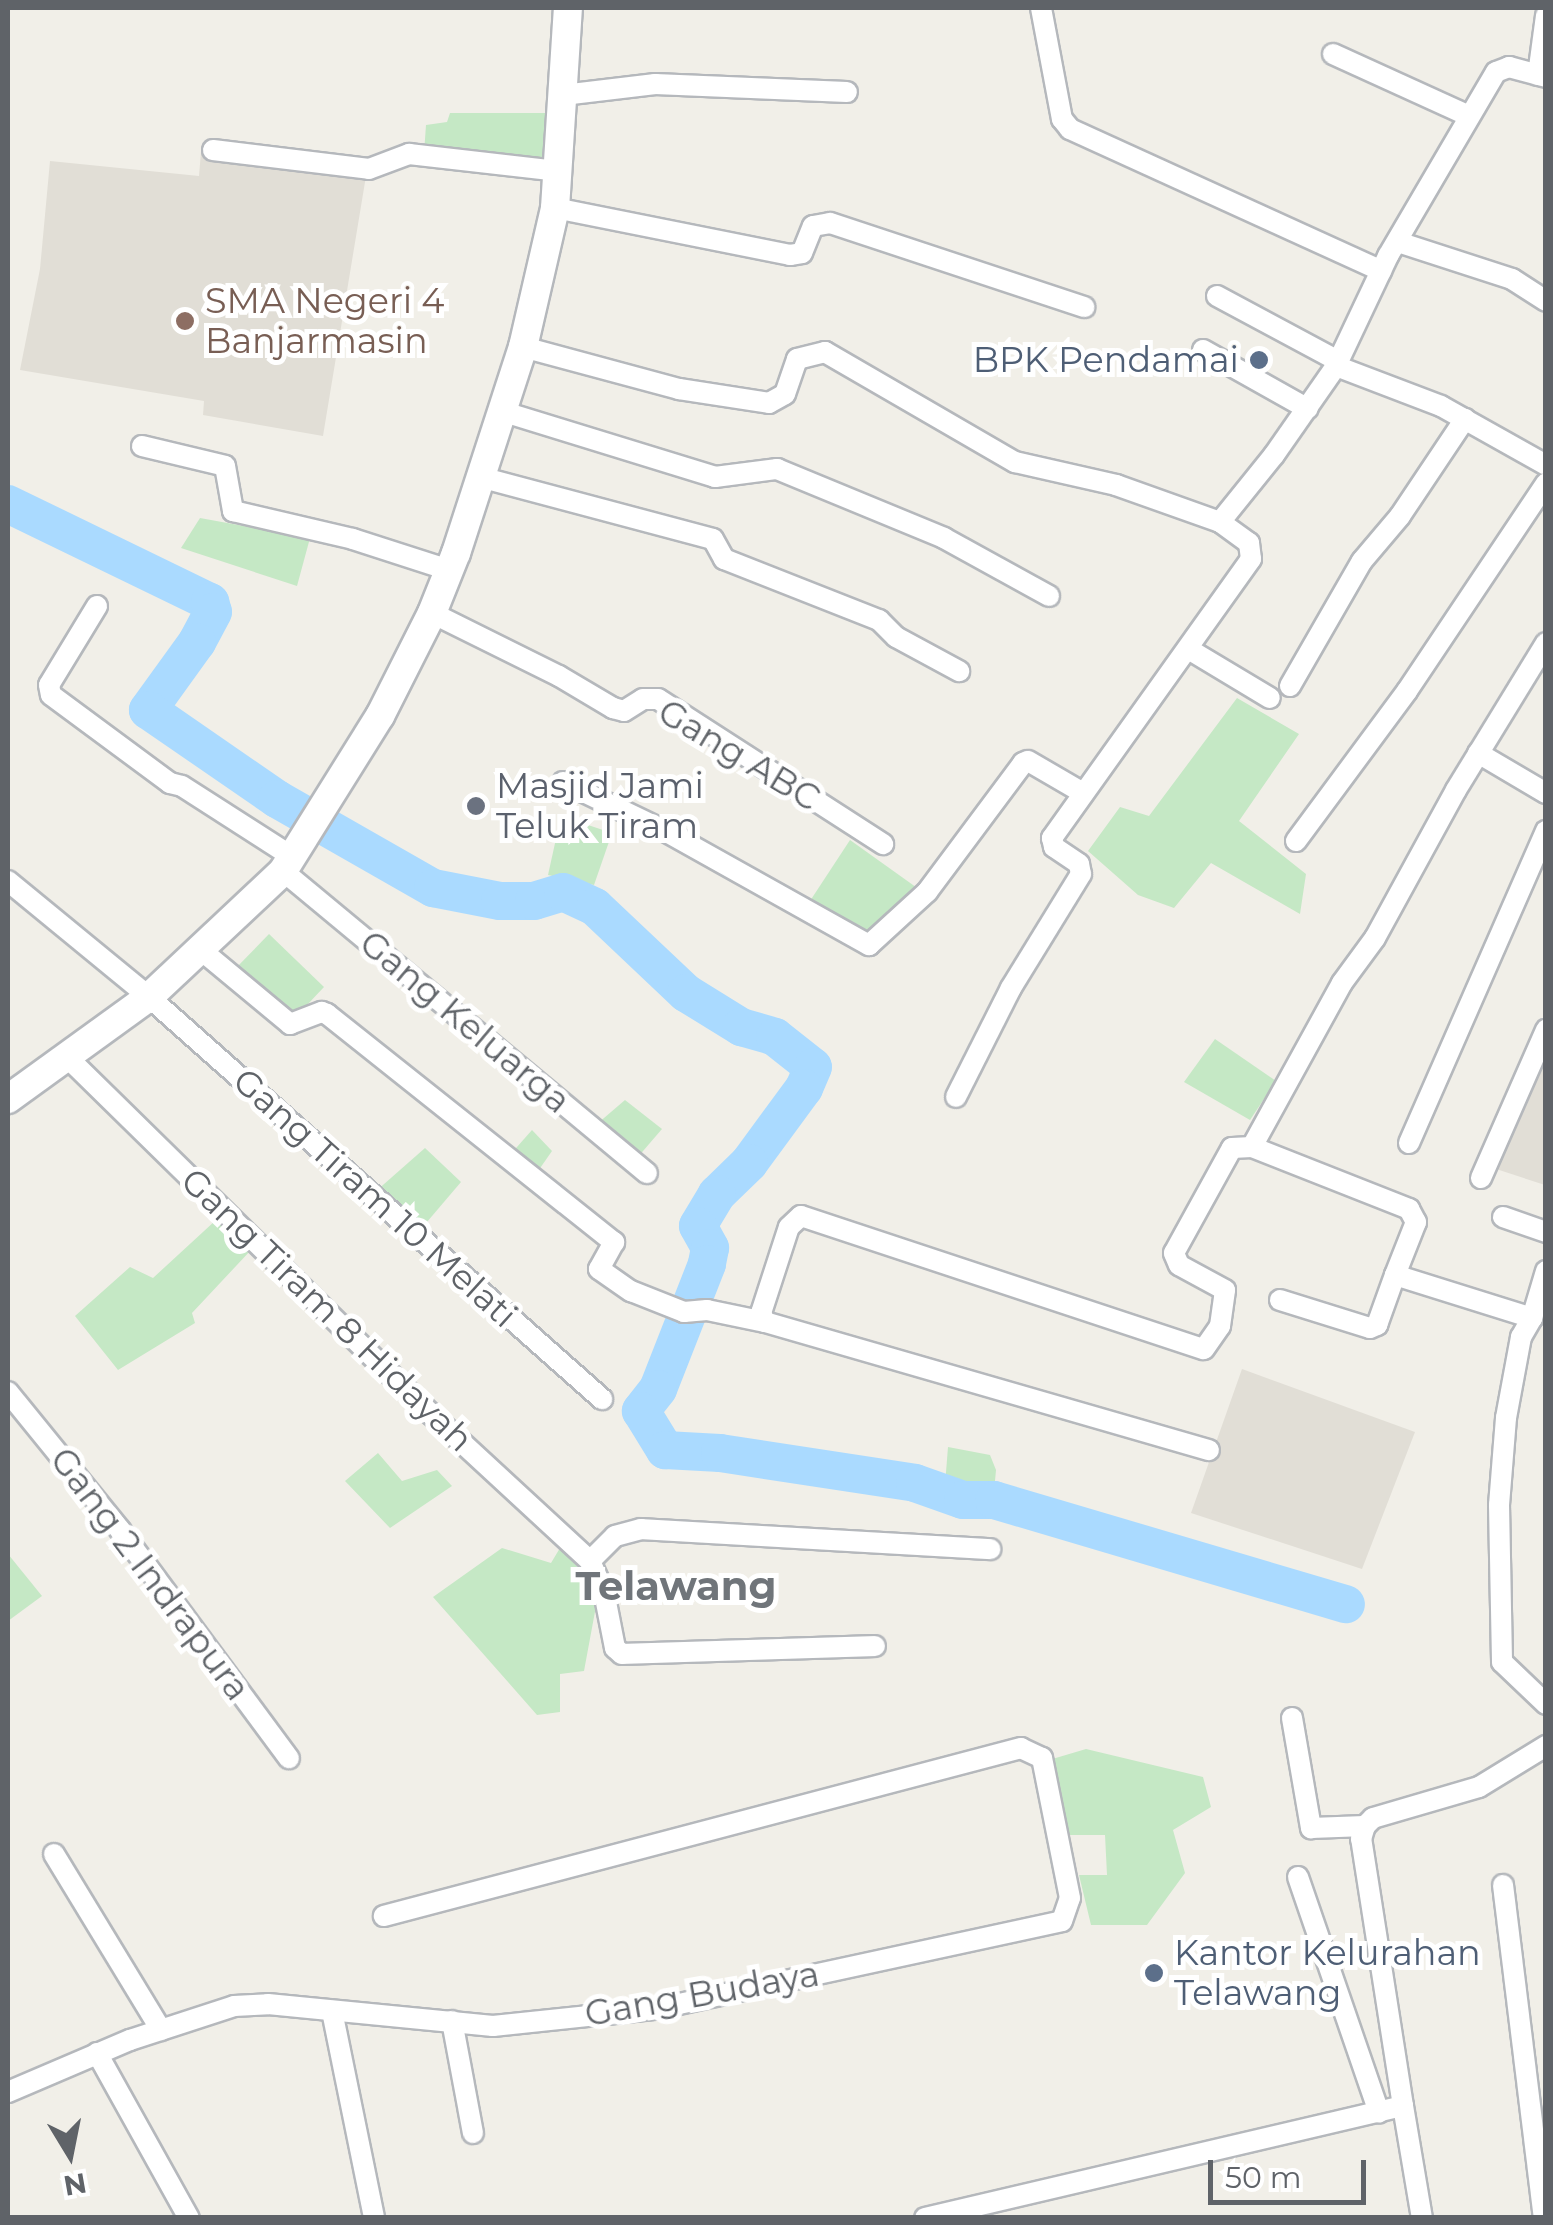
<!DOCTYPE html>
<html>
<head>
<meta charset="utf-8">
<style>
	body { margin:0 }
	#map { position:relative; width:1553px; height:2225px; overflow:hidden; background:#f1efe8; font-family:Montserrat,sans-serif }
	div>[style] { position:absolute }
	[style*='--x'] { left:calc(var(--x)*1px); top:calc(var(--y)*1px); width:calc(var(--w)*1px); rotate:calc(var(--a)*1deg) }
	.education>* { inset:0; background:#e1ded6 }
	.green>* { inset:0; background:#c5e8c5 }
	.river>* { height:38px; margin:-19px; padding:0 19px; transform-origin:19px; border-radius:19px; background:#aadaff }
	.roads { filter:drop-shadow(2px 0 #b5b8bc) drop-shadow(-2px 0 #b5b8bc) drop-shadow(0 2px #b5b8bc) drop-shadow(0 -2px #b5b8bc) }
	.street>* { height:20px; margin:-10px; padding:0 10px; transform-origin:10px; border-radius:10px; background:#fff }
	.secondary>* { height:28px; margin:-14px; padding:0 14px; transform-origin:14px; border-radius:14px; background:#fff }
	.dots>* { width:28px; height:28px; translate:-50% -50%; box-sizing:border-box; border:5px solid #fff; border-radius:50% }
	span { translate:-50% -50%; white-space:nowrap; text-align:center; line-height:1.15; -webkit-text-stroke:10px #fff; paint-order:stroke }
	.education-label { font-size:35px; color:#785e54 }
	.left { translate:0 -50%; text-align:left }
	.service-label { font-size:35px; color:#4e5e75 }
	.right { translate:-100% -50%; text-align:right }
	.street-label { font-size:35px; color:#5f6368 }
	.worship-label { font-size:35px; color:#5b616d }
	.quarter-label { font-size:40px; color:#70757a; font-weight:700 }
	.frame { position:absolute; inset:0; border:10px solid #5f6368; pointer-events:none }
	.north { position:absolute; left:20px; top:2105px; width:100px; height:100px; -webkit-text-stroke:8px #fff; paint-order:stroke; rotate:170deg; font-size:28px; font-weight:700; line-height:40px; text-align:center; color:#5f6368 }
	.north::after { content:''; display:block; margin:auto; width:35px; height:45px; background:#5f6368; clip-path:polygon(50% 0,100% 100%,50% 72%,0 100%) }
	.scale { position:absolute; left:1208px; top:2160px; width:158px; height:45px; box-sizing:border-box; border:5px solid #5f6368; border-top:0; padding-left:12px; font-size:30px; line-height:35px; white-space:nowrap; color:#5f6368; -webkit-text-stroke:8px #fff; paint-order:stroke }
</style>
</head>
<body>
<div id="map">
	<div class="education">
		<i style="clip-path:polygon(201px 152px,366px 176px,323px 436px,203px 415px,204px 401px,20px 370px,40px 269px,50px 161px,199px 176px)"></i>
		<i style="clip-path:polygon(1545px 1041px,1545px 1185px,1490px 1167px)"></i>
		<i style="clip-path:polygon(1242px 1369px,1415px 1432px,1362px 1569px,1191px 1513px)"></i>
	</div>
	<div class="green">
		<i style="clip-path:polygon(450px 113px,546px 113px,543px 161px,424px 153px,426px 125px,447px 122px)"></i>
		<i style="clip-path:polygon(200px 518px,310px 538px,297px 586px,181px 548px)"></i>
		<i style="clip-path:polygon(1237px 698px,1299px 734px,1239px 821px,1306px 874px,1300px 914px,1211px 863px,1174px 908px,1138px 895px,1088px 851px,1120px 807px,1149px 816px)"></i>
		<i style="clip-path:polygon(561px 816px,612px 833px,594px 885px,548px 875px)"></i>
		<i style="clip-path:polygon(850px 840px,920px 890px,870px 942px,810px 901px)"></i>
		<i style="clip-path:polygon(269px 934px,324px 987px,291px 1022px,235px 969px)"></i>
		<i style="clip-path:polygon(1215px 1039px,1276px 1081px,1250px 1120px,1184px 1082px)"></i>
		<i style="clip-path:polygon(625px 1100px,662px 1129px,637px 1158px,597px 1124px)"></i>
		<i style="clip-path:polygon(532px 1130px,552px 1151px,536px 1174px,509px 1156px)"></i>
		<i style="clip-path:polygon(425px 1148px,461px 1182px,421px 1229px,375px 1192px)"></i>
		<i style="clip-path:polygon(216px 1220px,251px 1250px,192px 1313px,195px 1323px,118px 1370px,75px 1316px,130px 1267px,153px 1278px)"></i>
		<i style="clip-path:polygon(948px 1447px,990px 1455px,996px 1470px,994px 1492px,945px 1485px)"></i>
		<i style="clip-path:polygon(378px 1453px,402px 1481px,437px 1470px,452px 1486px,390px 1528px,345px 1481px)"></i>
		<i style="clip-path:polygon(502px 1548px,551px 1563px,560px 1548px,599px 1590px,584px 1671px,560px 1674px,560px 1712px,537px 1715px,433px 1597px)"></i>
		<i style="clip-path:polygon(8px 1554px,42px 1596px,8px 1621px)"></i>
		<i style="clip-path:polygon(1086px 1749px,1203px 1777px,1211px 1807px,1173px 1830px,1185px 1873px,1147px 1925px,1091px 1925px,1079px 1875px,1107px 1875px,1105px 1835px,1065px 1835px,1049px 1760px)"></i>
	</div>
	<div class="river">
		<i style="--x:8;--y:504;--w:225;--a:25.9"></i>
		<i style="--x:210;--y:602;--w:10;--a:73"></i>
		<i style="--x:213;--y:612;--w:34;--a:118"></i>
		<i style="--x:197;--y:642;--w:84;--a:125.8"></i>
		<i style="--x:148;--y:710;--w:157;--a:34.6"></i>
		<i style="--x:277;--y:799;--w:180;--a:29.7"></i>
		<i style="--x:433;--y:888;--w:68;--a:11"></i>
		<i style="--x:500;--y:901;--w:34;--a:0"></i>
		<i style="--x:534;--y:901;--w:30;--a:-17"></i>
		<i style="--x:563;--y:892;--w:35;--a:25"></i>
		<i style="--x:595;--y:907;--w:125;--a:43.4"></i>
		<i style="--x:686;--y:993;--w:65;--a:31.7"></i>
		<i style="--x:741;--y:1027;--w:35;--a:16"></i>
		<i style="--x:775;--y:1037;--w:48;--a:38.3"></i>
		<i style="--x:813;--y:1067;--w:23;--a:113"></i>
		<i style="--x:804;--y:1088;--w:93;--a:126.3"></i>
		<i style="--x:749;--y:1163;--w:45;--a:135.9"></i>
		<i style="--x:717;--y:1194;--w:37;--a:121"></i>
		<i style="--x:698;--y:1226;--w:25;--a:61"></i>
		<i style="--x:710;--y:1248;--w:16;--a:101"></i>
		<i style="--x:707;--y:1264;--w:134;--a:111.4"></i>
		<i style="--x:658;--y:1389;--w:28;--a:128"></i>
		<i style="--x:641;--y:1411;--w:46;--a:58.4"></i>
		<i style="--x:665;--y:1450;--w:55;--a:3.1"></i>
		<i style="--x:720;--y:1453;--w:197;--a:8.7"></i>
		<i style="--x:915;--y:1483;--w:51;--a:19.5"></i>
		<i style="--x:963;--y:1500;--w:31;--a:0"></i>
		<i style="--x:994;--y:1500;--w:367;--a:16.5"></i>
	</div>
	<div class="roads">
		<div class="street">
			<i style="--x:1041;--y:8;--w:113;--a:79.3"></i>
			<i style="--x:1062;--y:119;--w:13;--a:51"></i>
			<i style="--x:1070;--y:129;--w:342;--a:24.5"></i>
			<i style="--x:1333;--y:54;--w:149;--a:24.5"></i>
			<i style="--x:1538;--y:75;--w:60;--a:-82.3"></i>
			<i style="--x:563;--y:95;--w:93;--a:-6.8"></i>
			<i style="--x:655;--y:84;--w:192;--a:2.4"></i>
			<i style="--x:213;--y:150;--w:157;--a:6.9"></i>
			<i style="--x:369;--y:169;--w:43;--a:-20.6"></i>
			<i style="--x:409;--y:154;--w:151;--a:6.5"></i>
			<i style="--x:555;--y:208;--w:240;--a:11.3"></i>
			<i style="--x:790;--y:255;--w:12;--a:-9"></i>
			<i style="--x:802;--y:253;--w:29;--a:-68"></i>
			<i style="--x:813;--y:226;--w:17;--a:-10"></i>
			<i style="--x:830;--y:223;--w:268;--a:18.3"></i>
			<i style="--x:1398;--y:242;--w:120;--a:18"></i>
			<i style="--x:1512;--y:279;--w:40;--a:32.9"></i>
			<i style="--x:1217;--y:296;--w:137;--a:28.2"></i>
			<i style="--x:523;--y:347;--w:162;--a:15.1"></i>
			<i style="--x:679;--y:389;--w:91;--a:8.8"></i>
			<i style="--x:769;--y:403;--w:18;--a:-29"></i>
			<i style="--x:785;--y:394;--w:37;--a:-71"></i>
			<i style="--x:797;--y:359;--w:29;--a:-14"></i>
			<i style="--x:825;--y:352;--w:220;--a:30.1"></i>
			<i style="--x:1015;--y:462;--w:104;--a:12.8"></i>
			<i style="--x:1116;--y:485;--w:110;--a:19.6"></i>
			<i style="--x:1220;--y:522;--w:36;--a:36"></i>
			<i style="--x:1249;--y:543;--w:16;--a:83"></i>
			<i style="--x:1251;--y:559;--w:343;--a:125.5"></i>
			<i style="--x:1052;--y:838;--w:9;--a:77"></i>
			<i style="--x:1054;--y:847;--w:30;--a:34"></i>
			<i style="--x:1079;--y:864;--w:10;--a:79"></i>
			<i style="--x:1081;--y:874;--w:134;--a:121.6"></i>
			<i style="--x:1011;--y:988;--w:122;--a:116.8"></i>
			<i style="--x:1203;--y:350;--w:120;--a:29.3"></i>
			<i style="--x:1336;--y:366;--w:112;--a:20.9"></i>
			<i style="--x:1441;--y:406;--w:120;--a:29.3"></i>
			<i style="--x:501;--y:411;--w:224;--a:17.1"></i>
			<i style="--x:715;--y:477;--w:63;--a:-7.4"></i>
			<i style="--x:777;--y:469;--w:181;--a:22.4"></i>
			<i style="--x:944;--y:538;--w:120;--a:28.9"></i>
			<i style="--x:142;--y:446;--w:85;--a:13.5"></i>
			<i style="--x:225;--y:466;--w:46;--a:79.9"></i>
			<i style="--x:233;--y:511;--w:123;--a:13.1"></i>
			<i style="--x:353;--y:539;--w:101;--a:17.9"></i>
			<i style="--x:480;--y:477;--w:241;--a:14.9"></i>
			<i style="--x:713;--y:539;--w:23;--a:61"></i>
			<i style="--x:724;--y:559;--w:167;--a:21.5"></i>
			<i style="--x:879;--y:620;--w:24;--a:45"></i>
			<i style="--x:896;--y:637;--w:72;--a:28.4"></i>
			<i style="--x:1220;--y:522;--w:86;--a:-51.1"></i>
			<i style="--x:1274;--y:455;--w:108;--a:-55.1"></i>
			<i style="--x:1336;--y:366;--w:122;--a:-64.7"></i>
			<i style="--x:1388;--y:256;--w:213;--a:-59.6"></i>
			<i style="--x:1496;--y:72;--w:14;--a:-21"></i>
			<i style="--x:1509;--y:67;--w:38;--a:15"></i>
			<i style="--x:97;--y:606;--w:92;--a:121.3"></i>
			<i style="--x:49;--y:685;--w:10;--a:79"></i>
			<i style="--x:51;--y:695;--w:148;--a:36.5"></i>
			<i style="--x:170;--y:783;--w:12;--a:14"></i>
			<i style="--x:182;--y:786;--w:133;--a:32.7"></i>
			<i style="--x:432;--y:613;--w:142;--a:26.4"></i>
			<i style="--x:559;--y:676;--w:63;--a:30.7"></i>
			<i style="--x:613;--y:708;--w:11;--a:15"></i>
			<i style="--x:624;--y:711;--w:22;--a:-32"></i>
			<i style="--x:643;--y:699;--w:15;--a:0"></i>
			<i style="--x:658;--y:699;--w:268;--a:32.8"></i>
			<i style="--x:1546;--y:643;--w:172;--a:121.5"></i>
			<i style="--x:1456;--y:790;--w:169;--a:118.7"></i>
			<i style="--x:1375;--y:938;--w:56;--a:126.3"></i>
			<i style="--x:1342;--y:983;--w:187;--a:118.8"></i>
			<i style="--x:1252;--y:1147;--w:169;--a:21.5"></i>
			<i style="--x:1409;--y:1209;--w:15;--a:62"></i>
			<i style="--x:1416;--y:1222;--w:57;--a:111.6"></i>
			<i style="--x:1395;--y:1275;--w:144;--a:17.4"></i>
			<i style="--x:1532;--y:1318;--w:49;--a:-73.4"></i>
			<i style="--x:1190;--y:650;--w:93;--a:31"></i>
			<i style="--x:1290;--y:686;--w:144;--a:-60.1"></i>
			<i style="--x:1362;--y:561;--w:59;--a:-49.8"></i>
			<i style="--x:1400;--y:516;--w:117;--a:-56.2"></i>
			<i style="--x:1478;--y:753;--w:79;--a:30.5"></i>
			<i style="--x:563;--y:782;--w:113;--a:25.7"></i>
			<i style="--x:665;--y:831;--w:234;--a:29.2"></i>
			<i style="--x:869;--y:945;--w:79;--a:-42.4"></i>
			<i style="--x:927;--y:892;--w:161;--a:-53.3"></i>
			<i style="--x:1023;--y:763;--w:5;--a:-22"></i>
			<i style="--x:1028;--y:761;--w:64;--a:30.2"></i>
			<i style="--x:1296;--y:841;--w:187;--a:-53.5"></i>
			<i style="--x:1407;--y:691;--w:250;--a:-56.2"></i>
			<i style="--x:283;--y:871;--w:473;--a:39.7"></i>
			<i style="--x:8;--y:881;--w:183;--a:39.4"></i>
			<i style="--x:149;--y:997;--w:606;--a:41.59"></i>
			<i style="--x:201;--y:950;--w:116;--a:39.7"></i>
			<i style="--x:290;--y:1024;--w:34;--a:-21"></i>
			<i style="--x:322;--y:1012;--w:5;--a:22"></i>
			<i style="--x:327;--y:1014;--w:367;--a:38.5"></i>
			<i style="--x:614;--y:1242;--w:31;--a:119"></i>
			<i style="--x:599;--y:1269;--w:39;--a:35"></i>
			<i style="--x:631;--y:1291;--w:57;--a:21.6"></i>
			<i style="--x:684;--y:1312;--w:23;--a:-5"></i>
			<i style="--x:707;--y:1310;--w:59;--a:11.7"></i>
			<i style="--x:765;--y:1322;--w:462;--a:16.1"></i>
			<i style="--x:66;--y:1056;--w:513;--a:44.45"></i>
			<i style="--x:432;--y:1415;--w:215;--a:42.7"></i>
			<i style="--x:590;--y:1561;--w:34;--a:66"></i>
			<i style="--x:604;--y:1592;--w:57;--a:78.9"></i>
			<i style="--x:615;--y:1648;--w:9;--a:41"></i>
			<i style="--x:622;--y:1654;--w:253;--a:-1.8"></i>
			<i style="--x:1409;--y:1143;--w:341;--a:-66.3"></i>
			<i style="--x:1481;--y:1178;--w:162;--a:-66.3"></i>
			<i style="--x:1503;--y:1217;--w:46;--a:19.2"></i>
			<i style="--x:1280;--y:1300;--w:94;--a:17.3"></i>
			<i style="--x:1370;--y:1328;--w:8;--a:-23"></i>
			<i style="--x:1377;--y:1325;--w:53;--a:-70.2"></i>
			<i style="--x:1532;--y:1318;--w:22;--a:120"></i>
			<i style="--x:1521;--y:1337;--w:82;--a:100.5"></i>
			<i style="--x:1506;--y:1418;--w:87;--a:94.6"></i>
			<i style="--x:1499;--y:1505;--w:157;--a:88.9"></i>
			<i style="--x:1502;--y:1662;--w:61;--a:43.7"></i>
			<i style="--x:765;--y:1322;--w:10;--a:-114"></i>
			<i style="--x:761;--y:1313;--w:90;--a:-72"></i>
			<i style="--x:789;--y:1227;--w:16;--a:-43"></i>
			<i style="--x:801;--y:1216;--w:424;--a:18.3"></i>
			<i style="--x:1204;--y:1349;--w:28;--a:-55"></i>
			<i style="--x:1220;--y:1326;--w:36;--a:-82"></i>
			<i style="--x:1225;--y:1290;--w:52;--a:-151.5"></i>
			<i style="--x:1179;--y:1265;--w:13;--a:-113"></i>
			<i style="--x:1174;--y:1253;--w:120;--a:-61.1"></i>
			<i style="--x:1232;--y:1148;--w:20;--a:-3"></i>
			<i style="--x:8;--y:1392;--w:178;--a:50.9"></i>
			<i style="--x:120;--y:1530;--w:284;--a:53.5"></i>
			<i style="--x:590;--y:1561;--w:35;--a:-45"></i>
			<i style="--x:615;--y:1536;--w:27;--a:-15"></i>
			<i style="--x:641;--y:1529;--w:350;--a:3.3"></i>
			<i style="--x:1292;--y:1718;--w:112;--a:80.2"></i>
			<i style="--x:1311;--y:1828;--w:54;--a:-2.1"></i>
			<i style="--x:54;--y:1854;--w:206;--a:58.7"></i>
			<i style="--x:1298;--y:1877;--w:249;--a:71"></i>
			<i style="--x:1503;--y:1885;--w:336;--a:83"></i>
			<i style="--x:332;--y:2011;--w:211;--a:78.5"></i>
			<i style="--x:452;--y:2021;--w:114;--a:79.4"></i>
			<i style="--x:97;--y:2053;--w:189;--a:60.9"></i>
			<i style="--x:8;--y:2092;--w:133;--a:-23.1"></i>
			<i style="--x:130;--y:2040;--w:109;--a:-18.1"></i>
			<i style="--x:234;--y:2006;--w:34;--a:-3"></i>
			<i style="--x:268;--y:2004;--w:226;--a:5.6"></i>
			<i style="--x:493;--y:2026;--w:164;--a:-6"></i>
			<i style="--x:656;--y:2009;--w:415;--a:-12.2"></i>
			<i style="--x:1062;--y:1921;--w:24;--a:-71"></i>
			<i style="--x:1070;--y:1898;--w:143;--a:-101.3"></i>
			<i style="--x:1042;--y:1758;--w:23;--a:-155"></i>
			<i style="--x:1021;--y:1748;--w:659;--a:165.23"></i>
			<i style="--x:1403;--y:2106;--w:270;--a:-98.9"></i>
			<i style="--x:1361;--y:1839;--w:14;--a:-73"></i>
			<i style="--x:1365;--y:1826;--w:11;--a:-45"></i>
			<i style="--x:1373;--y:1818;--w:110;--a:-16.3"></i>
			<i style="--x:1479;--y:1787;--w:79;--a:-31.5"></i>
			<i style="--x:925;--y:2218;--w:491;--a:-13.2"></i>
			<i style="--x:1403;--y:2106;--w:114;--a:80.4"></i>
		</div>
		<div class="secondary">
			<i style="--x:8;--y:1099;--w:174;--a:-35.9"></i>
			<i style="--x:149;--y:997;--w:184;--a:-43.2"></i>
			<i style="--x:283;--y:871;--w:183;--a:-58"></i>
			<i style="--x:380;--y:716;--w:115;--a:-63.2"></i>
			<i style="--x:432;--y:613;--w:65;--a:-68.2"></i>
			<i style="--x:456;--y:553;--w:217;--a:-72"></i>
			<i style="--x:523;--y:347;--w:143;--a:-77"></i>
			<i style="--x:555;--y:208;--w:200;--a:-86.3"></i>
		</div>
	</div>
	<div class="dots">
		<i style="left:185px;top:321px;background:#8d6e63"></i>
		<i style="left:1259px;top:360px;background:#5c6f8a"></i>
		<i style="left:476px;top:806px;background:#6b7280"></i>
		<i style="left:1154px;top:1973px;background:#5c6f8a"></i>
	</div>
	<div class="education-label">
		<span class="left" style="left:205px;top:321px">SMA Negeri 4<br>Banjarmasin</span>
	</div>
	<div class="service-label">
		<span class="right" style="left:1239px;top:360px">BPK Pendamai</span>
		<span class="left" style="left:1174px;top:1973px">Kantor Kelurahan<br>Telawang</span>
	</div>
	<div class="street-label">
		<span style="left:739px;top:755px;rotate:31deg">Gang ABC</span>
		<span style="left:465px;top:1022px;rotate:40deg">Gang Keluarga</span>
		<span style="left:375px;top:1198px;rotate:42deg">Gang Tiram 10 Melati</span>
		<span style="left:327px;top:1310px;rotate:44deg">Gang Tiram 8 Hidayah</span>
		<span style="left:150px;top:1574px;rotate:53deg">Gang 2 Indrapura</span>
		<span style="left:702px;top:1994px;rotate:-10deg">Gang Budaya</span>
	</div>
	<div class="worship-label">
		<span class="left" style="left:496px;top:806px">Masjid Jami<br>Teluk Tiram</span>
	</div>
	<div class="quarter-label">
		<span style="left:676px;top:1586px">Telawang</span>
	</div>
	<div class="frame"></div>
	<div class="north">N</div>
	<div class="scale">50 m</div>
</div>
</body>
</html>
